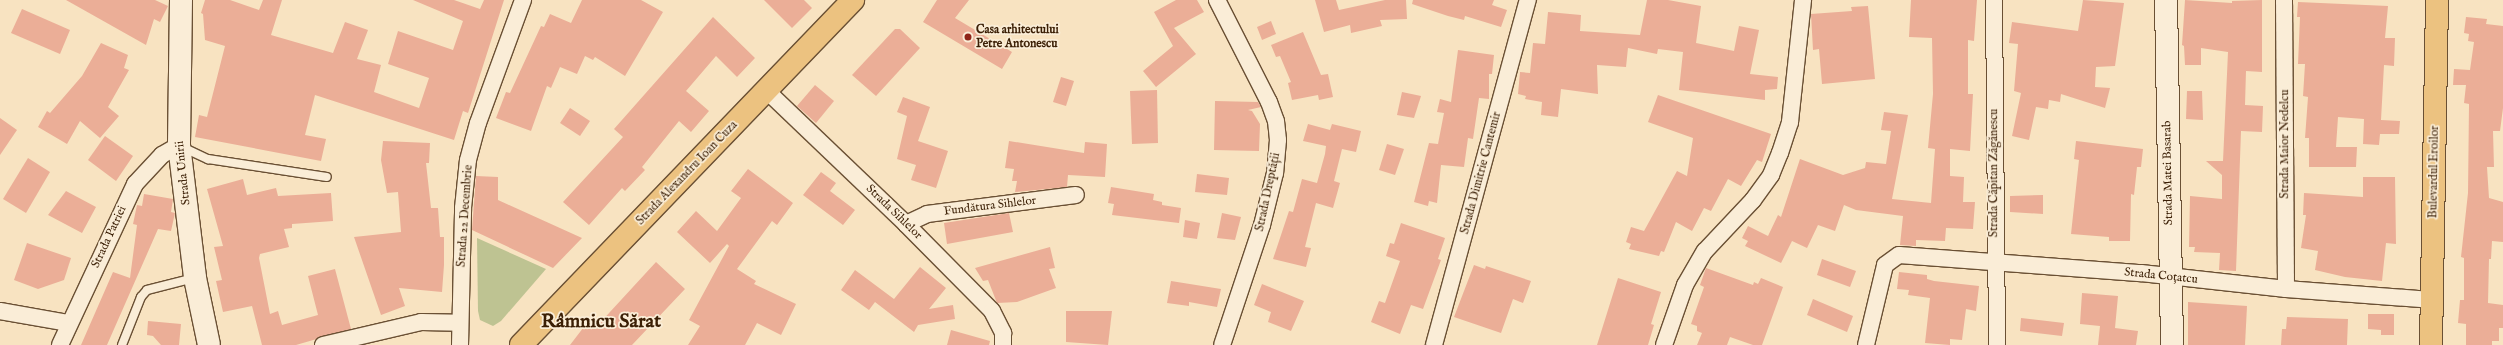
<!DOCTYPE html>
<html>
<head>
<meta charset="utf-8">
<style>
	body { margin:0 }
	#map { position:relative; width:2503px; height:345px; overflow:hidden; background:#f8e3c1; font-family:"IM FELL English",serif }
	div>[style] { position:absolute }
	[style*='--x'] { left:calc(var(--x)*1px); top:calc(var(--y)*1px); width:calc(var(--w)*1px); rotate:calc(var(--a)*1deg) }
	.green>* { inset:0; background:#bec392 }
	.building>* { inset:0; background:#ebae97 }
	.roads { filter:drop-shadow(1px 0 #6a5034) drop-shadow(-1px 0 #6a5034) drop-shadow(0 1px #6a5034) drop-shadow(0 -1px #6a5034) }
	.lane>* { height:8px; margin:-4px; padding:0 4px; transform-origin:4px; border-radius:4px; background:#faedd7 }
	.street>* { height:16px; margin:-8px; padding:0 8px; transform-origin:8px; border-radius:8px; background:#faedd7 }
	.secondary>* { height:22px; margin:-11px; padding:0 11px; transform-origin:11px; border-radius:11px; background:#faedd7 }
	.primary>* { height:22px; margin:-11px; padding:0 11px; transform-origin:11px; border-radius:11px; background:#ecc280 }
	.dots>* { width:11px; height:11px; translate:-50% -50%; box-sizing:border-box; border:2px solid #faedd7; border-radius:50% }
	span { translate:-50% -50%; white-space:nowrap; text-align:center; line-height:1.15; -webkit-text-stroke:3.5px #faedd7; paint-order:stroke }
	.poi-label { font-size:12px; color:#3b1f05; font-weight:700 }
	.left { translate:0 -50%; text-align:left }
	.street-label { font-size:12px; color:#3b1f05 }
	.town-label { font-size:20px; color:#3b1f05; font-weight:700 }
</style>
</head>
<body>
<div id="map">
	<div class="green">
		<i style="clip-path:polygon(477px 238px,546px 269px,501px 321px,493px 326px,480px 320px,478px 311px)"></i>
	</div>
	<div class="building">
		<i style="clip-path:polygon(66px 0,155px 0,168px 6px,160px 22px,154px 19px,146px 45px)"></i>
		<i style="clip-path:polygon(205px 0,230px 0,259px 10px,263px 0,282px 0,271px 35px,333px 53px,345px 22px,368px 30px,357px 59px,381px 65px,374px 92px,419px 108px,429px 78px,388px 64px,398px 31px,453px 50px,463px 21px,413px 0,454px 0,480px 9px,484px 0,504px 0,468px 113px,463px 111px,454px 140px,315px 95px,305px 135px,326px 139px,321px 161px,195px 137px,199px 115px,207px 117px,225px 46px,205px 40px,203px 14px,201px 13px)"></i>
		<i style="clip-path:polygon(582px 0,641px 0,663px 12px,625px 76px,595px 57px,593px 60px,585px 56px,577px 74px,560px 67px,551px 88px,547px 86px,531px 131px,496px 118px,506px 92px,510px 93px,541px 26px,544px 27px,550px 14px,571px 23px)"></i>
		<i style="clip-path:polygon(764px 0,804px 0,812px 8px,792px 28px)"></i>
		<i style="clip-path:polygon(937px 0,969px 0,955px 18px,1012px 52px,1002px 69px,923px 22px)"></i>
		<i style="clip-path:polygon(1176px 0,1197px 0,1204px 12px,1174px 28px,1196px 54px,1156px 87px,1143px 71px,1173px 46px,1154px 12px)"></i>
		<i style="clip-path:polygon(1315px 0,1336px 0,1339px 10px,1385px 0,1406px 0,1407px 19px,1380px 20px,1382px 26px,1351px 33px,1350px 25px,1324px 32px)"></i>
		<i style="clip-path:polygon(1413px 0,1494px 0,1492px 5px,1507px 10px,1501px 27px,1465px 16px,1464px 20px,1448px 16px,1412px 4px)"></i>
		<i style="clip-path:polygon(1647px 0,1668px 0,1701px 6px,1696px 43px,1734px 51px,1739px 26px,1759px 30px,1750px 74px,1778px 77px,1777px 89px,1765px 90px,1765px 100px,1679px 90px,1683px 52px,1658px 49px,1657px 54px,1628px 48px,1626px 67px,1597px 65px,1598px 94px,1561px 89px,1558px 117px,1541px 115px,1542px 102px,1525px 99px,1526px 96px,1518px 94px,1520px 72px,1530px 73px,1533px 43px,1545px 44px,1548px 12px,1581px 15px,1580px 31px,1640px 35px)"></i>
		<i style="clip-path:polygon(1911px 0,1977px 0,1974px 41px,1968px 40px,1968px 94px,1973px 94px,1970px 151px,1950px 149px,1950px 176px,1964px 177px,1963px 202px,1975px 202px,1973px 229px,1946px 228px,1945px 241px,1916px 240px,1916px 246px,1900px 245px,1903px 216px,1856px 210px,1844px 205px,1835px 231px,1818px 225px,1807px 248px,1792px 241px,1781px 263px,1745px 246px,1748px 241px,1742px 238px,1748px 226px,1768px 236px,1778px 215px,1781px 217px,1800px 159px,1843px 175px,1865px 168px,1866px 162px,1886px 164px,1891px 131px,1881px 130px,1884px 112px,1908px 115px,1892px 199px,1931px 203px,1935px 149px,1928px 148px,1933px 94px,1932px 38px,1909px 37px)"></i>
		<i style="clip-path:polygon(2083px 0,2124px 3px,2115px 66px,2096px 67px,2095px 87px,2110px 88px,2105px 108px,2061px 94px,2060px 102px,2049px 100px,2048px 109px,2036px 107px,2029px 140px,2012px 136px,2021px 93px,2014px 91px,2018px 44px,2009px 43px,2012px 22px,2078px 31px)"></i>
		<i style="clip-path:polygon(2185px 0,2232px 3px,2232px 1px,2262px 0,2262px 72px,2246px 71px,2245px 105px,2263px 106px,2262px 132px,2241px 131px,2236px 271px,2219px 270px,2220px 253px,2194px 252px,2195px 247px,2189px 247px,2190px 196px,2222px 199px,2222px 175px,2206px 161px,2223px 161px,2228px 52px,2201px 48px,2201px 65px,2185px 65px,2184px 46px,2182px 45px)"></i>
		<i style="clip-path:polygon(2298px 2px,2388px 6px,2385px 38px,2395px 38px,2394px 66px,2384px 65px,2381px 120px,2400px 121px,2399px 134px,2380px 134px,2379px 145px,2363px 144px,2364px 119px,2338px 117px,2336px 147px,2357px 147px,2356px 167px,2309px 167px,2309px 138px,2305px 138px,2308px 97px,2303px 96px,2305px 64px,2298px 64px,2300px 17px,2297px 17px)"></i>
		<i style="clip-path:polygon(1868px 6px,1875px 79px,1822px 84px,1819px 49px,1813px 50px,1811px 14px,1852px 11px,1851px 7px)"></i>
		<i style="clip-path:polygon(22px 9px,70px 30px,60px 54px,11px 33px)"></i>
		<i style="clip-path:polygon(713px 17px,755px 58px,737px 77px,716px 56px,686px 91px,709px 111px,691px 132px,679px 121px,642px 167px,645px 170px,625px 191px,622px 188px,589px 225px,563px 202px,623px 137px,614px 129px)"></i>
		<i style="clip-path:polygon(2466px 17px,2487px 19px,2486px 24px,2503px 26px,2503px 108px,2500px 131px,2493px 131px,2494px 167px,2487px 167px,2489px 198px,2503px 202px,2503px 242px,2492px 241px,2491px 259px,2489px 259px,2488px 303px,2503px 305px,2503px 328px,2499px 328px,2499px 341px,2492px 341px,2492px 345px,2466px 345px,2466px 324px,2458px 323px,2460px 300px,2464px 300px,2464px 258px,2461px 257px,2468px 193px,2469px 104px,2464px 103px,2466px 85px,2453px 85px,2454px 69px,2470px 70px,2474px 42px,2468px 41px,2469px 34px,2464px 33px)"></i>
		<i style="clip-path:polygon(1271px 21px,1276px 34px,1262px 40px,1257px 27px)"></i>
		<i style="clip-path:polygon(895px 29px,900px 29px,920px 48px,876px 96px,852px 75px)"></i>
		<i style="clip-path:polygon(1303px 32px,1321px 75px,1328px 74px,1333px 97px,1319px 100px,1318px 95px,1292px 100px,1288px 83px,1291px 82px,1280px 56px,1276px 57px,1271px 45px)"></i>
		<i style="clip-path:polygon(101px 43px,128px 55px,124px 68px,129px 70px,108px 107px,119px 116px,100px 138px,80px 121px,67px 144px,38px 127px,47px 111px,50px 113px,82px 76px)"></i>
		<i style="clip-path:polygon(1458px 50px,1494px 55px,1492px 74px,1489px 74px,1489px 99px,1479px 98px,1473px 139px,1468px 138px,1464px 167px,1441px 165px,1437px 203px,1429px 201px,1428px 206px,1414px 202px,1429px 143px,1438px 144px,1444px 113px,1437px 112px,1440px 99px,1451px 102px)"></i>
		<i style="clip-path:polygon(1061px 77px,1074px 81px,1066px 106px,1053px 102px)"></i>
		<i style="clip-path:polygon(815px 85px,834px 101px,816px 123px,797px 106px)"></i>
		<i style="clip-path:polygon(1157px 90px,1158px 143px,1132px 144px,1130px 91px)"></i>
		<i style="clip-path:polygon(2187px 91px,2202px 91px,2203px 120px,2186px 119px)"></i>
		<i style="clip-path:polygon(1402px 92px,1421px 96px,1414px 118px,1397px 115px)"></i>
		<i style="clip-path:polygon(1658px 95px,1771px 134px,1762px 162px,1757px 160px,1741px 186px,1728px 179px,1711px 211px,1704px 208px,1692px 231px,1676px 222px,1664px 252px,1661px 251px,1659px 256px,1629px 249px,1631px 244px,1626px 242px,1631px 227px,1644px 231px,1677px 171px,1687px 176px,1693px 138px,1648px 122px)"></i>
		<i style="clip-path:polygon(903px 97px,930px 107px,918px 141px,948px 151px,936px 188px,911px 180px,916px 165px,897px 159px,907px 116px,897px 112px)"></i>
		<i style="clip-path:polygon(1215px 101px,1258px 102px,1261px 107px,1248px 110px,1252px 111px,1260px 124px,1259px 151px,1214px 150px)"></i>
		<i style="clip-path:polygon(570px 108px,590px 121px,580px 136px,560px 123px)"></i>
		<i style="clip-path:polygon(0 118px,17px 130px,0 155px)"></i>
		<i style="clip-path:polygon(1308px 124px,1330px 130px,1332px 124px,1361px 131px,1356px 152px,1342px 149px,1334px 181px,1340px 183px,1333px 208px,1316px 203px,1305px 247px,1311px 248px,1306px 267px,1273px 259px,1289px 211px,1293px 212px,1302px 179px,1317px 183px,1325px 154px,1326px 146px,1303px 141px)"></i>
		<i style="clip-path:polygon(105px 136px,133px 156px,116px 181px,88px 160px)"></i>
		<i style="clip-path:polygon(383px 141px,430px 143px,429px 163px,426px 163px,431px 208px,438px 208px,440px 237px,444px 237px,444px 265px,442px 292px,399px 288px,405px 306px,381px 315px,354px 237px,401px 232px,398px 192px,387px 193px,381px 160px)"></i>
		<i style="clip-path:polygon(1009px 141px,1084px 153px,1085px 142px,1107px 144px,1105px 177px,1068px 175px,1067px 187px,1015px 192px,1017px 181px,1012px 181px,1014px 169px,1005px 168px)"></i>
		<i style="clip-path:polygon(2076px 141px,2143px 149px,2141px 167px,2137px 167px,2134px 195px,2131px 194px,2130px 241px,2109px 241px,2109px 237px,2071px 234px,2079px 160px,2074px 159px)"></i>
		<i style="clip-path:polygon(1387px 144px,1404px 149px,1395px 175px,1379px 170px)"></i>
		<i style="clip-path:polygon(28px 158px,50px 172px,26px 213px,3px 199px)"></i>
		<i style="clip-path:polygon(748px 169px,793px 203px,777px 225px,772px 221px,737px 269px,756px 281px,754px 284px,796px 304px,781px 335px,757px 323px,745px 345px,688px 345px,700px 326px,689px 320px,729px 246px,727px 244px,710px 263px,677px 232px,696px 211px,717px 231px,741px 198px,731px 191px)"></i>
		<i style="clip-path:polygon(821px 172px,836px 183px,830px 191px,855px 210px,843px 225px,803px 195px)"></i>
		<i style="clip-path:polygon(1197px 174px,1229px 178px,1227px 195px,1195px 192px)"></i>
		<i style="clip-path:polygon(476px 176px,498px 177px,498px 200px,582px 238px,553px 268px,472px 230px)"></i>
		<i style="clip-path:polygon(2363px 177px,2395px 177px,2396px 244px,2386px 243px,2382px 281px,2345px 277px,2315px 270px,2318px 251px,2301px 248px,2306px 215px,2303px 215px,2304px 193px,2363px 197px)"></i>
		<i style="clip-path:polygon(243px 179px,247px 195px,276px 188px,278px 196px,331px 193px,333px 221px,292px 224px,292px 228px,284px 229px,289px 247px,260px 254px,259px 258px,270px 314px,278px 311px,282px 325px,318px 315px,308px 276px,335px 269px,351px 329px,296px 345px,262px 345px,252px 306px,223px 312px,216px 281px,222px 280px,214px 247px,223px 246px,207px 189px)"></i>
		<i style="clip-path:polygon(1111px 187px,1154px 194px,1153px 200px,1162px 202px,1162px 205px,1181px 208px,1179px 223px,1112px 215px,1114px 204px,1108px 203px)"></i>
		<i style="clip-path:polygon(66px 191px,96px 207px,82px 233px,48px 215px)"></i>
		<i style="clip-path:polygon(144px 194px,173px 199px,171px 212px,175px 213px,171px 231px,158px 229px,107px 345px,81px 345px,113px 272px,130px 278px,137px 225px,133px 224px,137px 205px,142px 206px)"></i>
		<i style="clip-path:polygon(2043px 195px,2043px 214px,2010px 212px,2010px 196px)"></i>
		<i style="clip-path:polygon(1009px 213px,1013px 232px,947px 244px,944px 223px)"></i>
		<i style="clip-path:polygon(1222px 213px,1241px 217px,1235px 240px,1217px 238px)"></i>
		<i style="clip-path:polygon(1185px 220px,1200px 223px,1197px 239px,1183px 237px)"></i>
		<i style="clip-path:polygon(1401px 223px,1445px 238px,1438px 259px,1441px 260px,1423px 309px,1411px 305px,1400px 334px,1371px 322px,1379px 301px,1385px 303px,1400px 261px,1386px 256px,1390px 243px,1394px 244px)"></i>
		<i style="clip-path:polygon(27px 243px,71px 258px,64px 280px,38px 289px,14px 280px)"></i>
		<i style="clip-path:polygon(1050px 247px,1055px 268px,1049px 269px,1056px 288px,1017px 302px,997px 303px,988px 280px,983px 281px,975px 268px)"></i>
		<i style="clip-path:polygon(1822px 259px,1856px 271px,1850px 287px,1817px 275px)"></i>
		<i style="clip-path:polygon(656px 262px,685px 289px,632px 345px,570px 345px,590px 319px,598px 325px)"></i>
		<i style="clip-path:polygon(1474px 265px,1485px 269px,1486px 266px,1531px 281px,1523px 303px,1513px 299px,1501px 333px,1454px 317px)"></i>
		<i style="clip-path:polygon(920px 267px,946px 288px,929px 309px,953px 305px,955px 319px,918px 325px,914px 332px,875px 302px,869px 310px,841px 290px,855px 270px,894px 299px)"></i>
		<i style="clip-path:polygon(1706px 268px,1753px 285px,1754px 282px,1758px 284px,1761px 278px,1783px 287px,1762px 345px,1753px 345px,1730px 337px,1727px 345px,1697px 345px,1702px 333px,1697px 331px,1697px 326px,1691px 324px,1704px 287px,1700px 285px)"></i>
		<i style="clip-path:polygon(1899px 272px,1927px 275px,1927px 279px,1934px 281px,1979px 286px,1976px 311px,1966px 309px,1962px 340px,1950px 339px,1950px 345px,1925px 343px,1930px 298px,1908px 295px,1909px 290px,1897px 289px)"></i>
		<i style="clip-path:polygon(1618px 278px,1661px 292px,1651px 324px,1654px 325px,1648px 345px,1597px 345px)"></i>
		<i style="clip-path:polygon(1171px 281px,1221px 289px,1217px 307px,1189px 302px,1189px 306px,1167px 303px)"></i>
		<i style="clip-path:polygon(1262px 284px,1304px 301px,1291px 331px,1268px 322px,1271px 312px,1254px 305px)"></i>
		<i style="clip-path:polygon(2082px 293px,2118px 296px,2115px 328px,2138px 331px,2136px 345px,2098px 345px,2100px 326px,2080px 324px)"></i>
		<i style="clip-path:polygon(1813px 299px,1853px 316px,1847px 332px,1807px 315px)"></i>
		<i style="clip-path:polygon(2188px 302px,2247px 306px,2245px 345px,2188px 345px)"></i>
		<i style="clip-path:polygon(1066px 311px,1112px 311px,1108px 345px,1066px 342px)"></i>
		<i style="clip-path:polygon(2368px 314px,2394px 314px,2394px 335px,2381px 335px,2381px 330px,2368px 329px)"></i>
		<i style="clip-path:polygon(2287px 317px,2348px 319px,2347px 345px,2281px 345px,2282px 329px,2286px 329px)"></i>
		<i style="clip-path:polygon(2021px 318px,2064px 323px,2062px 336px,2020px 331px)"></i>
		<i style="clip-path:polygon(148px 321px,181px 324px,179px 345px,161px 345px,153px 336px,147px 335px)"></i>
		<i style="clip-path:polygon(951px 330px,990px 341px,989px 345px,947px 345px)"></i>
	</div>
	<div class="roads">
		<div class="lane">
			<i style="--x:182;--y:147;--w:29;--a:25"></i>
			<i style="--x:208;--y:159;--w:120;--a:8.6"></i>
			<i style="--x:122;--y:345;--w:52;--a:-68.4"></i>
			<i style="--x:141;--y:297;--w:9;--a:-49"></i>
			<i style="--x:147;--y:290;--w:49;--a:-14.3"></i>
		</div>
		<div class="street">
			<i style="--x:1217;--y:0;--w:114;--a:63"></i>
			<i style="--x:1269;--y:102;--w:20;--a:70"></i>
			<i style="--x:1276;--y:121;--w:19;--a:84"></i>
			<i style="--x:1278;--y:140;--w:33;--a:95"></i>
			<i style="--x:1275;--y:173;--w:54;--a:104"></i>
			<i style="--x:1262;--y:225;--w:126;--a:108.4"></i>
			<i style="--x:1994;--y:0;--w:345;--a:89.5"></i>
			<i style="--x:2284;--y:0;--w:289;--a:89.6"></i>
			<i style="--x:767;--y:91;--w:192;--a:43.7"></i>
			<i style="--x:906;--y:224;--w:122;--a:45.3"></i>
			<i style="--x:992;--y:311;--w:25;--a:63"></i>
			<i style="--x:1003;--y:333;--w:12;--a:90"></i>
			<i style="--x:906;--y:224;--w:23;--a:-25"></i>
			<i style="--x:927;--y:214;--w:150;--a:-7.3"></i>
			<i style="--x:0;--y:311;--w:70;--a:9.9"></i>
			<i style="--x:60;--y:345;--w:178;--a:-65"></i>
			<i style="--x:135;--y:184;--w:40;--a:-47"></i>
			<i style="--x:162;--y:155;--w:20;--a:-30"></i>
			<i style="--x:323;--y:345;--w:101;--a:-13.2"></i>
			<i style="--x:421;--y:322;--w:39;--a:1"></i>
			<i style="--x:460;--y:345;--w:137;--a:-88.7"></i>
			<i style="--x:463;--y:208;--w:48;--a:-84.1"></i>
			<i style="--x:468;--y:160;--w:38;--a:-75"></i>
			<i style="--x:478;--y:123;--w:131;--a:-69.9"></i>
			<i style="--x:1434;--y:345;--w:358;--a:-74.8"></i>
			<i style="--x:1664;--y:345;--w:64;--a:-70.7"></i>
			<i style="--x:1685;--y:285;--w:39;--a:-60"></i>
			<i style="--x:1705;--y:251;--w:70;--a:-46.7"></i>
			<i style="--x:1753;--y:200;--w:31;--a:-54"></i>
			<i style="--x:1771;--y:175;--w:24;--a:-68"></i>
			<i style="--x:1780;--y:153;--w:33;--a:-72"></i>
			<i style="--x:1790;--y:122;--w:123;--a:-83.9"></i>
			<i style="--x:1866;--y:345;--w:82;--a:-76.6"></i>
			<i style="--x:1885;--y:265;--w:17;--a:-36"></i>
			<i style="--x:1899;--y:255;--w:243;--a:4.3"></i>
			<i style="--x:2141;--y:273;--w:146;--a:6.3"></i>
			<i style="--x:2286;--y:289;--w:145;--a:4.3"></i>
		</div>
		<div class="secondary">
			<i style="--x:181;--y:0;--w:145;--a:90.8"></i>
			<i style="--x:179;--y:145;--w:134;--a:83.1"></i>
			<i style="--x:195;--y:278;--w:68;--a:78.2"></i>
			<i style="--x:2166;--y:0;--w:345;--a:89"></i>
		</div>
		<div class="primary">
			<i style="--x:521;--y:345;--w:479;--a:-46.1"></i>
			<i style="--x:2431;--y:345;--w:345;--a:-89"></i>
		</div>
	</div>
	<div class="dots">
		<i style="left:968px;top:37px;background:#8f2418"></i>
	</div>
	<div class="poi-label">
		<span class="left" style="left:976px;top:37px">Casa arhitectului<br>Petre Antonescu</span>
	</div>
	<div class="street-label">
		<span style="left:2285px;top:144px;rotate:-90deg">Strada Maior Nedelcu</span>
		<span style="left:2434px;top:172px;rotate:-89deg">Bulevardul Eroilor</span>
		<span style="left:183px;top:173px;rotate:-96deg">Strada Unirii</span>
		<span style="left:687px;top:173px;rotate:-46deg">Strada Alexandru Ioan Cuza</span>
		<span style="left:1481px;top:173px;rotate:-75deg">Strada Dimitrie Cantemir</span>
		<span style="left:1994px;top:173px;rotate:-90deg">Strada Căpitan Zăgănescu</span>
		<span style="left:2168px;top:173px;rotate:-91deg">Strada Matei Basarab</span>
		<span style="left:1268px;top:192px;rotate:-78deg">Strada Dreptății</span>
		<span style="left:990px;top:206px;rotate:-7deg">Fundătura Sihlelor</span>
		<span style="left:894px;top:212px;rotate:44deg">Strada Sihlelor</span>
		<span style="left:465px;top:216px;rotate:-86deg">Strada 22 Decembrie</span>
		<span style="left:109px;top:237px;rotate:-65deg">Strada Patriei</span>
		<span style="left:2161px;top:276px;rotate:6deg">Strada Coțatcu</span>
	</div>
	<div class="town-label">
		<span style="left:601px;top:321px">Râmnicu Sărat</span>
	</div>
</div>
</body>
</html>
